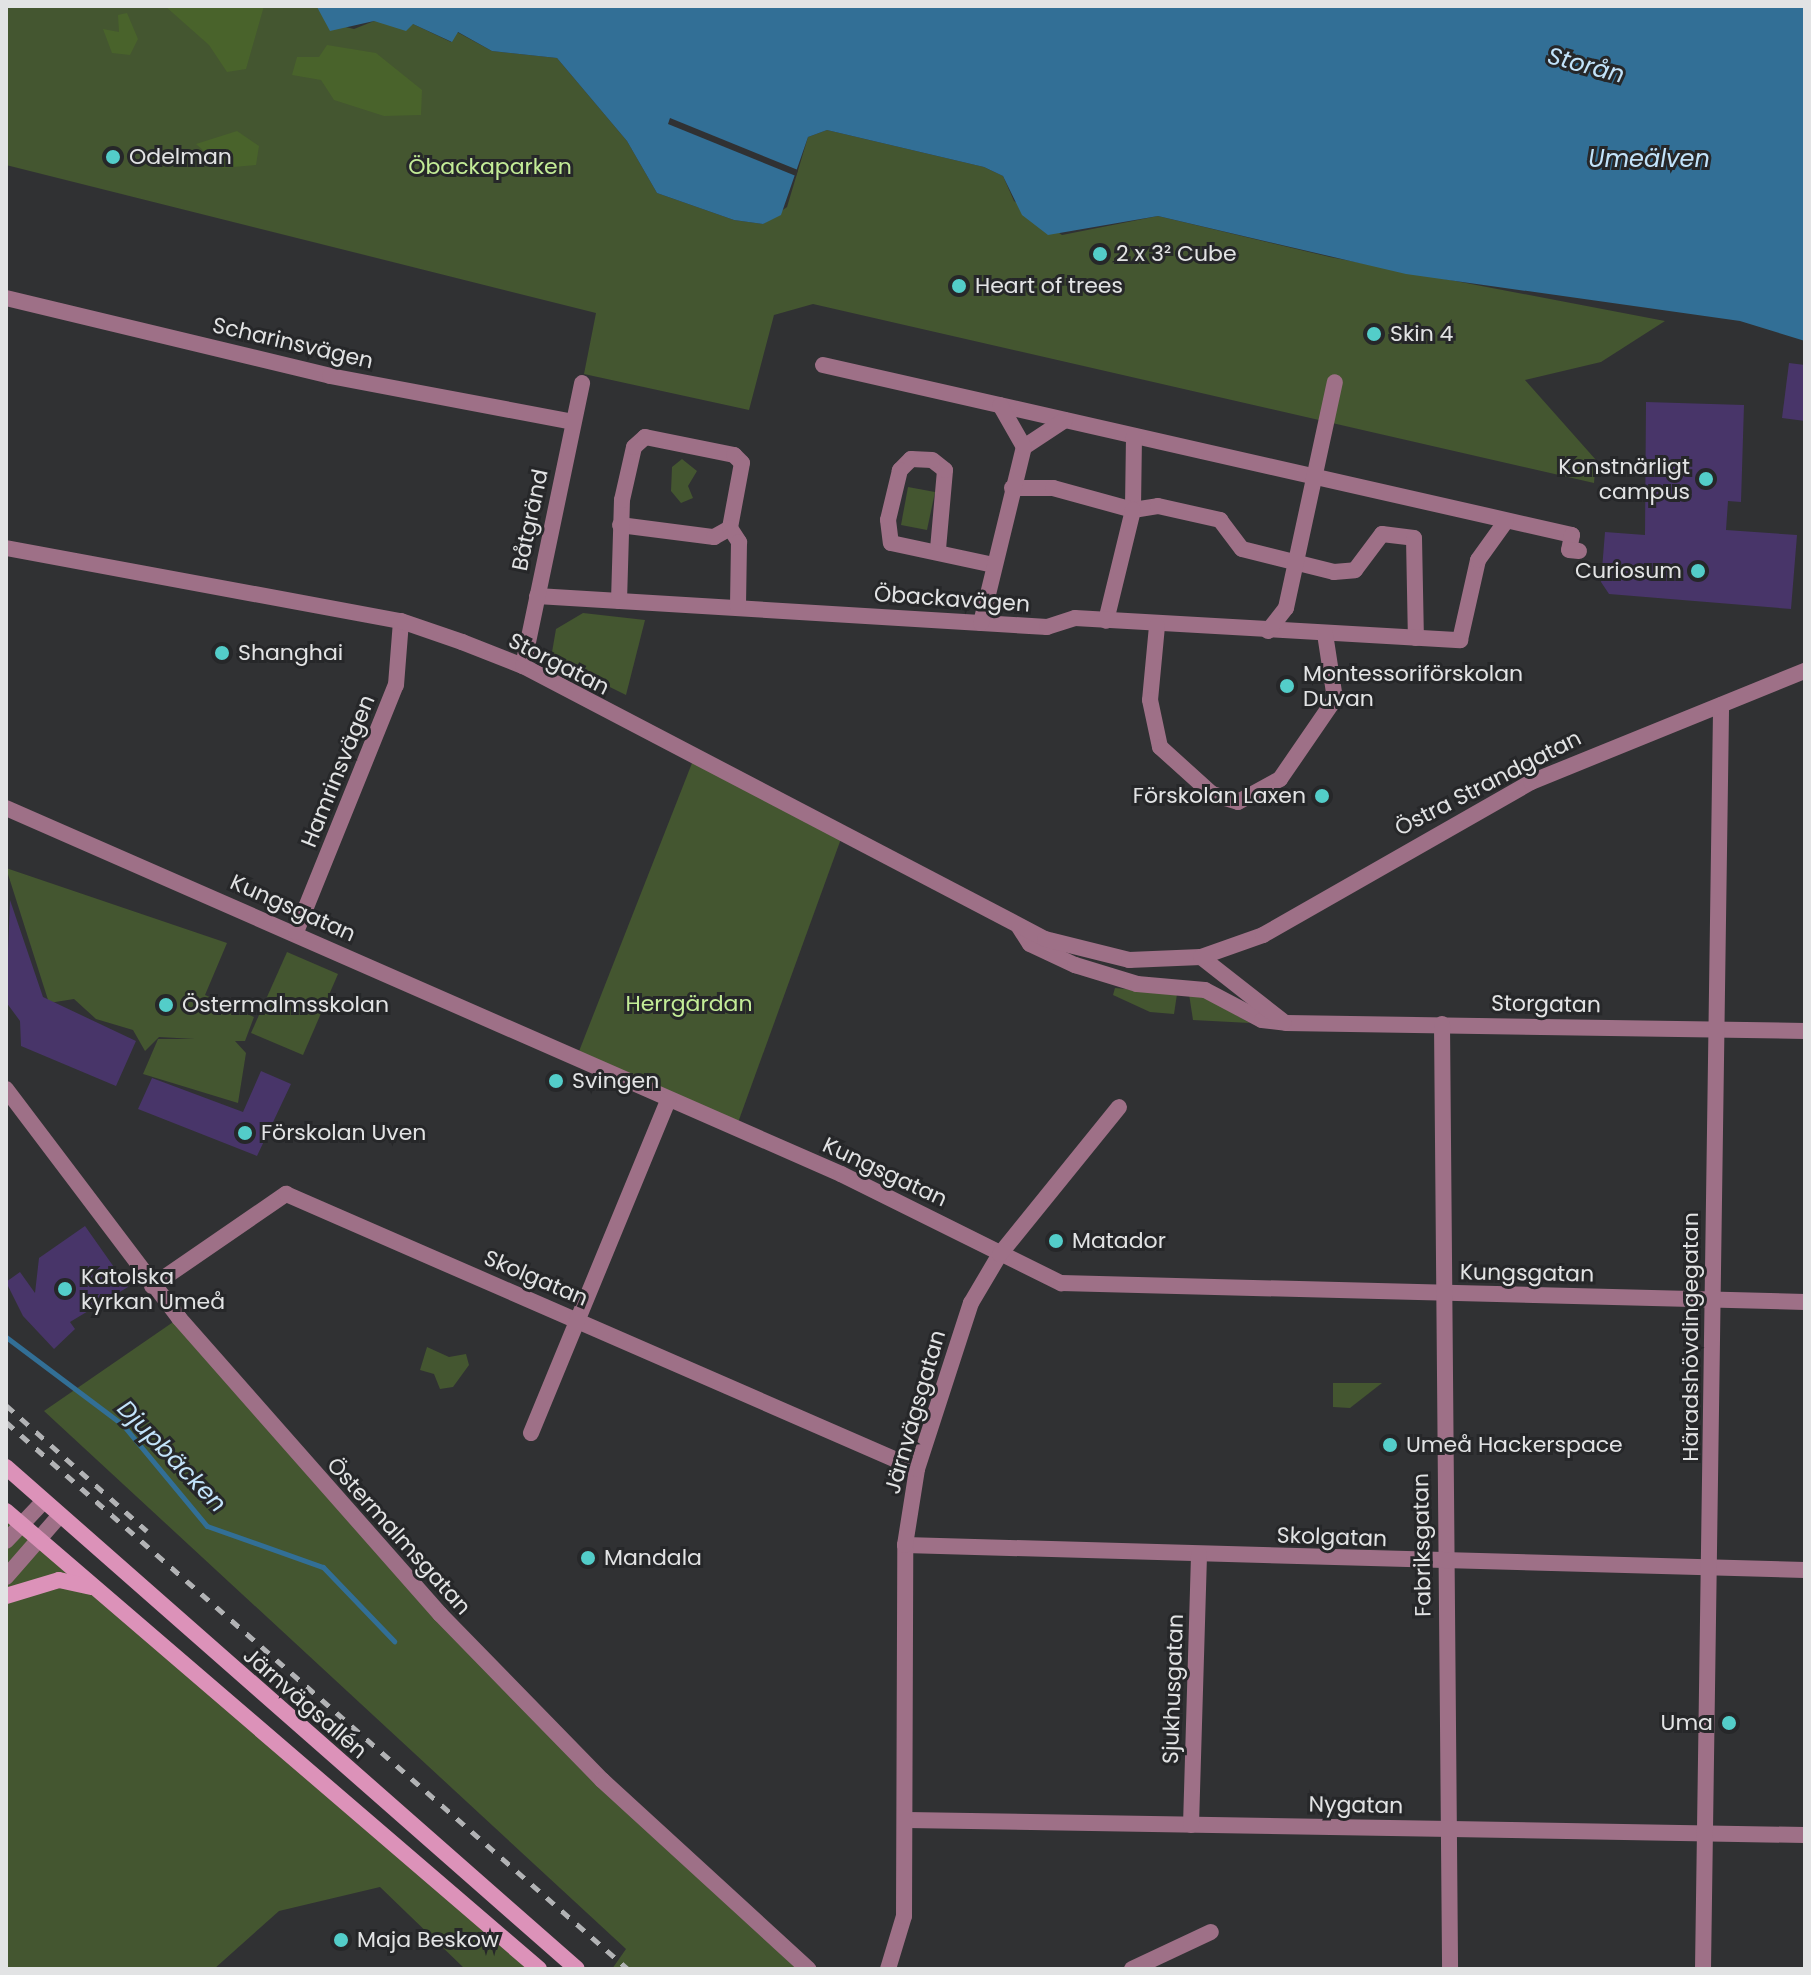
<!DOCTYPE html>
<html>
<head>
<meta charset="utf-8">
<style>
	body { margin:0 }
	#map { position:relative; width:1811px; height:1975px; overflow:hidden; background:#303133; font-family:Poppins,sans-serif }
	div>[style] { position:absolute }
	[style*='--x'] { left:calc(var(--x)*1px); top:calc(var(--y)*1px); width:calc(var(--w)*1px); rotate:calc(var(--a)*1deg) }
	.green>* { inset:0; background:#445630 }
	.forest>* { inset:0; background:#49632b }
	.water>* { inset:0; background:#326f96 }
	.pier>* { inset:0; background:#303133 }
	.stream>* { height:5px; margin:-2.5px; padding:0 2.5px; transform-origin:2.5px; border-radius:2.5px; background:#326f96 }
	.building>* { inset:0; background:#483569 }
	.minor>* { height:16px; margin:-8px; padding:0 8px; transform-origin:8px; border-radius:8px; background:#9e7087 }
	.tertiary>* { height:16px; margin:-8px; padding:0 8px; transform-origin:8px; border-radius:8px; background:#9e7087 }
	.secondary>* { height:16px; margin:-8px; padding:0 8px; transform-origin:8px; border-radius:8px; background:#dc92b9 }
	.rail>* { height:5px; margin-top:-2.5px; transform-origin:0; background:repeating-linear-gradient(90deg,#b2b3b5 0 10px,transparent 0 20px) }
	.dots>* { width:22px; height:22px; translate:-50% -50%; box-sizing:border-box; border:4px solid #262729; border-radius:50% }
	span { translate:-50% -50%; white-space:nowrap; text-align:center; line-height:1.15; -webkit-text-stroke:6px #262729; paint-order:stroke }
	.poi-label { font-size:22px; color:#e2e3e4 }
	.left { translate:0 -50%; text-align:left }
	.right { translate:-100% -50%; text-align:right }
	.park-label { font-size:22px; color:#c3ec97 }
	.street-label { font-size:22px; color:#e2e3e4 }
	.water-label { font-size:24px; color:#c2e3fa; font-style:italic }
	.frame { position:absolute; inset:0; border:8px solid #e2e3e4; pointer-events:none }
</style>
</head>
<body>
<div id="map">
	<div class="green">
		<i style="clip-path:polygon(6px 6px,317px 7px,329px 23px,354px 29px,374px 21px,413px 24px,451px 42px,457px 32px,492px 51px,557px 58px,627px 141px,657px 193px,734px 220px,763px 224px,787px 207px,808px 137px,827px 130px,984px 167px,1003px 176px,1014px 201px,1062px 235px,1158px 216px,1330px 257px,1665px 321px,1601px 362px,1525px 380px,1596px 460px,1594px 483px,813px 304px,774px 315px,749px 410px,584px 374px,596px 313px,6px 165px)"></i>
		<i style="clip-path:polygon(682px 459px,697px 471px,688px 486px,693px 498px,681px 503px,671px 491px,672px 467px)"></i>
		<i style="clip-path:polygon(908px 487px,935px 492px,927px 530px,901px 525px)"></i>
		<i style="clip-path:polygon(583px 613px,645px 620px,626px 695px,551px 658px,556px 629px)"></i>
		<i style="clip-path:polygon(694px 758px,842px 836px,736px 1128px,576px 1059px)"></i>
		<i style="clip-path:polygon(6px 868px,227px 943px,205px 995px,254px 1017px,245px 1041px,235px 1041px,246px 1053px,238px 1103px,143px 1074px,158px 1039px,195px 1039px,159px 1037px,145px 1051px,133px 1030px,96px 1019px,74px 999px,49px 1003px)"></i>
		<i style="clip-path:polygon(287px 952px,338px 974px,303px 1055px,251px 1033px)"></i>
		<i style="clip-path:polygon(1115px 988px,1177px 994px,1174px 1014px,1150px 1012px,1113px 995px)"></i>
		<i style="clip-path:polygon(1189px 994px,1206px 998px,1250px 1023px,1193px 1020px)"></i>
		<i style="clip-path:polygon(179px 1318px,440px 1614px,808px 1969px,612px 1969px,626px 1949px,44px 1411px)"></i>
		<i style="clip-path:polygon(427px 1347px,449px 1357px,466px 1354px,469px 1365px,453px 1387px,440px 1389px,434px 1374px,420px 1370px)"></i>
		<i style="clip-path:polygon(1333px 1383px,1382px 1383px,1350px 1408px,1333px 1407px)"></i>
		<i style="clip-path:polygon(6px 1511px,539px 1969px,465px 1969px,380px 1887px,279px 1911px,214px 1969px,6px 1969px)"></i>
	</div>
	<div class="forest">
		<i style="clip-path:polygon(165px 6px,264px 6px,246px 69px,227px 72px,209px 45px)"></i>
		<i style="clip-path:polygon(127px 13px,138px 39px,130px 55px,112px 53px,103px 29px,119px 32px,118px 15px)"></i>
		<i style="clip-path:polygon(327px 45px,376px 53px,422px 90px,421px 115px,384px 116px,334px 100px,321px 80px,292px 75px,297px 57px,319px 57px)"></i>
		<i style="clip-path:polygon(237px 131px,259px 146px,256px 165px,223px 168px,196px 144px)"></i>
	</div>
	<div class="water">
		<i style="clip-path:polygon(293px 6px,1805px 6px,1805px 341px,1740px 321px,1406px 274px,1158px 216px,1048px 235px,1022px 215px,1003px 176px,984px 167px,827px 130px,808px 137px,781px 215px,763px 224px,734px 220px,657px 193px,627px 141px,557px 58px,492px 51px,458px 32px,452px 42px,413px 24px,406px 31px,374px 21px,330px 31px,317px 7px)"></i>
	</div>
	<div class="pier">
		<i style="clip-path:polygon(670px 118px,798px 170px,796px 176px,668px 124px)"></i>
	</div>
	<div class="stream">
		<i style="--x:6;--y:1337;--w:146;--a:36.9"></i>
		<i style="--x:123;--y:1425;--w:131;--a:50.3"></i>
		<i style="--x:207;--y:1526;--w:123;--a:19.5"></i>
		<i style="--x:323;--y:1567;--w:103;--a:46.2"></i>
	</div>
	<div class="building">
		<i style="clip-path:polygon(1789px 363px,1805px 365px,1805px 421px,1782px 418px)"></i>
		<i style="clip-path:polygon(1646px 402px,1744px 405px,1741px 502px,1728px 501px,1726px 530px,1797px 535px,1791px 609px,1609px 594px,1601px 582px,1605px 532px,1645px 535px)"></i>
		<i style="clip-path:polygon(10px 900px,43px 997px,136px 1041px,116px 1086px,21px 1046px,20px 1021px,6px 1002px)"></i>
		<i style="clip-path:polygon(261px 1071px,291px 1084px,257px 1156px,138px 1109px,152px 1078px,243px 1112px)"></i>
		<i style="clip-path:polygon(85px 1226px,128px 1287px,70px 1322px,75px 1329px,54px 1349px,23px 1316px,6px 1282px,20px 1272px,35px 1293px,39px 1258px)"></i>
	</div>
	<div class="minor">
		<i style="--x:6;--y:298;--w:333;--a:13.5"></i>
		<i style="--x:330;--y:376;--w:247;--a:10.7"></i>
		<i style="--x:823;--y:365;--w:768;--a:12.79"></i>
		<i style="--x:1572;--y:535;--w:15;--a:101"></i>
		<i style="--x:1569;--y:550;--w:10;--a:6"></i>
		<i style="--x:1134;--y:436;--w:74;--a:90.8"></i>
		<i style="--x:1133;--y:510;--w:25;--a:-9"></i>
		<i style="--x:1158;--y:506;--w:64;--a:12.7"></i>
		<i style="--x:1220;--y:520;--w:36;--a:53"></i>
		<i style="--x:1242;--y:549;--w:95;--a:14"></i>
		<i style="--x:1334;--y:572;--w:21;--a:-5"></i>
		<i style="--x:1355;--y:570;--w:45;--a:-53.1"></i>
		<i style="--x:1382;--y:534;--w:32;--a:7"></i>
		<i style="--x:1414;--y:538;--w:100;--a:88.9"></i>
		<i style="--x:1024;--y:447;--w:49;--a:-33.4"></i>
		<i style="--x:1012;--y:488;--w:41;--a:0"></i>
		<i style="--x:1053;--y:488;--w:83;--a:15.4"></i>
		<i style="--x:1133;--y:510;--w:114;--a:103.7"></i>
		<i style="--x:620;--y:525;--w:95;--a:7.3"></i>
		<i style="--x:714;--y:537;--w:18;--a:-29"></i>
		<i style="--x:938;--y:549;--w:79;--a:-84.9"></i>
		<i style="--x:945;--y:470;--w:16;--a:-142"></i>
		<i style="--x:932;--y:460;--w:21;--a:-177"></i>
		<i style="--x:911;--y:459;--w:16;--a:135"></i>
		<i style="--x:900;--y:470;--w:51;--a:103.5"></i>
		<i style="--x:888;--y:520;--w:23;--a:83"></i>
		<i style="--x:891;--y:543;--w:105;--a:12.1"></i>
		<i style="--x:537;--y:596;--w:511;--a:3.48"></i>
		<i style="--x:1047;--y:627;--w:29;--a:-18"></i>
		<i style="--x:1075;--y:618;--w:386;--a:3.3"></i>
		<i style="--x:1460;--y:640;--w:82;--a:-77.3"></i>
		<i style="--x:1478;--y:560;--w:48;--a:-54.3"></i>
		<i style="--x:619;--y:601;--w:101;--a:-88.3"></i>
		<i style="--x:622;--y:500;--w:54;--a:-77.2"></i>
		<i style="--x:634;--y:447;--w:15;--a:-42"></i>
		<i style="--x:645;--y:437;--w:91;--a:11.4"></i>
		<i style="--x:734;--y:455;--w:11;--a:45"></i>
		<i style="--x:742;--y:463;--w:66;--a:100.5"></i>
		<i style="--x:730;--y:528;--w:17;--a:57"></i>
		<i style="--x:739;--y:542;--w:66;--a:90.9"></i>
		<i style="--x:981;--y:623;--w:181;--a:-76.3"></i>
		<i style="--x:1024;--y:447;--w:48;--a:-119.7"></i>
		<i style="--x:1157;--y:626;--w:74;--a:95.4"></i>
		<i style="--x:1150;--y:700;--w:48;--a:78"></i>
		<i style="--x:1160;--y:747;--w:70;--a:42.1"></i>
		<i style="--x:1212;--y:794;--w:27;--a:17"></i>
		<i style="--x:1238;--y:802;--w:48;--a:-28.7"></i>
		<i style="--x:1280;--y:779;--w:97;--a:-55.5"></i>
		<i style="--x:1335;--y:699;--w:66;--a:-98.7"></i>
		<i style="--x:1268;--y:631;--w:29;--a:-52"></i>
		<i style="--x:1286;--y:608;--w:231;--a:-77.8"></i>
		<i style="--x:523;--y:666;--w:289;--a:-78.2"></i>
		<i style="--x:6;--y:808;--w:912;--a:23.67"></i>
		<i style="--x:841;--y:1174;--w:246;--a:26.4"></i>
		<i style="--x:1061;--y:1283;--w:744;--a:1.46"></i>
		<i style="--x:1019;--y:927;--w:20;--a:57"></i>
		<i style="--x:1030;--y:944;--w:50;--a:25"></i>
		<i style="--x:1075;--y:965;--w:65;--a:17"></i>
		<i style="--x:1137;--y:984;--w:68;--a:5"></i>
		<i style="--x:1205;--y:990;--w:64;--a:27.8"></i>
		<i style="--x:1262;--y:1020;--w:24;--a:7"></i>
		<i style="--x:1286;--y:1023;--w:519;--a:0.88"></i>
		<i style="--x:296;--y:932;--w:266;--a:-68"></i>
		<i style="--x:396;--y:685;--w:64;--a:-85.5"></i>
		<i style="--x:1201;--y:957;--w:105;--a:38.1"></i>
		<i style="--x:1442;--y:1024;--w:945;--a:89.51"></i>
		<i style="--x:6;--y:1089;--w:287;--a:52.9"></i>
		<i style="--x:179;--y:1318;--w:395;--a:48.6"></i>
		<i style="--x:440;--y:1614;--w:232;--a:45.7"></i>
		<i style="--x:602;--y:1780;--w:280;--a:42.5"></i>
		<i style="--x:152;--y:1286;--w:163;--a:-34.5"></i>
		<i style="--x:286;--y:1194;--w:688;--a:23.55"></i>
		<i style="--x:531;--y:1433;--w:361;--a:-67.6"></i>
		<i style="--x:905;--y:1545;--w:900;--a:1.59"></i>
		<i style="--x:907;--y:1820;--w:898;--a:0.96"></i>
		<i style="--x:1191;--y:1825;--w:271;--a:-88.3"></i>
		<i style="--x:888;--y:1969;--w:55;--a:-73.2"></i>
		<i style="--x:904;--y:1916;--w:371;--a:-89.8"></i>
		<i style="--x:905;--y:1545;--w:77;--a:-81"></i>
		<i style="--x:917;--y:1469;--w:175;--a:-72"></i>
		<i style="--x:971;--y:1303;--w:57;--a:-59.4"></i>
		<i style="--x:1000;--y:1254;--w:189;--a:-51"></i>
		<i style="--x:1132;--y:1969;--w:87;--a:-25.1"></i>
		<i style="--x:1703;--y:1969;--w:1264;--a:-89.18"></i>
	</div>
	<div class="tertiary">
		<i style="--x:6;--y:548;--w:402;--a:10.5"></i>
		<i style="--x:401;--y:621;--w:65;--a:19"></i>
		<i style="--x:462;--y:642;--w:66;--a:21.5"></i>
		<i style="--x:523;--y:666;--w:589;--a:27.61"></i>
		<i style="--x:1045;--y:939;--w:87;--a:14"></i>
		<i style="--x:1129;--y:960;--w:72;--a:-2.4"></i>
		<i style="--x:1201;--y:957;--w:66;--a:-19.5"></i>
		<i style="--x:1263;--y:935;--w:309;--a:-29.7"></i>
		<i style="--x:1531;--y:782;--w:296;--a:-22.1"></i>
		<i style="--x:6;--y:1541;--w:55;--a:-46.5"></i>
		<i style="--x:6;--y:1577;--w:82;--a:-48.9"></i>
	</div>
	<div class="secondary">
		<i style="--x:6;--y:1467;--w:760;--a:41.32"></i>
		<i style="--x:6;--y:1511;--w:703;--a:40.67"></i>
		<i style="--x:6;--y:1596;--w:55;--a:-16.8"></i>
		<i style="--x:59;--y:1580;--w:34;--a:12"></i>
	</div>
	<div class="rail">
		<i style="--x:6;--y:1405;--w:189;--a:41.8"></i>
		<i style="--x:6;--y:1422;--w:828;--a:41.33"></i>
	</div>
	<div class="dots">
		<i style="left:113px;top:157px;background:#53cdc9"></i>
		<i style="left:1100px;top:254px;background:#53cdc9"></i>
		<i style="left:959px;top:286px;background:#53cdc9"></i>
		<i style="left:1374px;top:334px;background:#53cdc9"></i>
		<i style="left:1706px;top:479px;background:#53cdc9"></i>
		<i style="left:1698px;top:571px;background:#53cdc9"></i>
		<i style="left:222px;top:653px;background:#53cdc9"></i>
		<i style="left:1287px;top:686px;background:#53cdc9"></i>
		<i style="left:1322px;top:796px;background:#53cdc9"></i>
		<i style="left:166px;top:1005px;background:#53cdc9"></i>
		<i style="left:556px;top:1081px;background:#53cdc9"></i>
		<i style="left:245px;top:1133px;background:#53cdc9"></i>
		<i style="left:1056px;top:1241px;background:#53cdc9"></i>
		<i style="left:65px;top:1289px;background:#53cdc9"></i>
		<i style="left:1390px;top:1445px;background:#53cdc9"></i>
		<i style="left:588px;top:1558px;background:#53cdc9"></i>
		<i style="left:1729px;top:1723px;background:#53cdc9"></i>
		<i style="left:341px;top:1940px;background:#53cdc9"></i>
	</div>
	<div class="poi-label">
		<span class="left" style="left:129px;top:157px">Odelman</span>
		<span class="left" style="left:1116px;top:254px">2 x 3² Cube</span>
		<span class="left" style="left:975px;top:286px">Heart of trees</span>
		<span class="left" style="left:1390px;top:334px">Skin 4</span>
		<span class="right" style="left:1690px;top:479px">Konstnärligt<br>campus</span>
		<span class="right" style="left:1682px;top:571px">Curiosum</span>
		<span class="left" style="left:238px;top:653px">Shanghai</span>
		<span class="left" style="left:1303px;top:686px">Montessoriförskolan<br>Duvan</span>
		<span class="right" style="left:1306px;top:796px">Förskolan Laxen</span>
		<span class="left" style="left:182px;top:1005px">Östermalmsskolan</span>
		<span class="left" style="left:572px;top:1081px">Svingen</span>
		<span class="left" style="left:261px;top:1133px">Förskolan Uven</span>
		<span class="left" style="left:1072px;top:1241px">Matador</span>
		<span class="left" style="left:81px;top:1289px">Katolska<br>kyrkan Umeå</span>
		<span class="left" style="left:1406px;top:1445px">Umeå Hackerspace</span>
		<span class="left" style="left:604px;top:1558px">Mandala</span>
		<span class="right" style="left:1713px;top:1723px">Uma</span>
		<span class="left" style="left:357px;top:1940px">Maja Beskow</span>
	</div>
	<div class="park-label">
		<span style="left:490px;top:167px">Öbackaparken</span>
		<span style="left:689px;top:1004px">Herrgärdan</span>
	</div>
	<div class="street-label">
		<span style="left:293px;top:343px;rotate:13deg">Scharinsvägen</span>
		<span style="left:530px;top:520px;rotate:-78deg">Båtgränd</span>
		<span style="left:952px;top:599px;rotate:4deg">Öbackavägen</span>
		<span style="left:559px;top:664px;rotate:27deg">Storgatan</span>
		<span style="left:338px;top:771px;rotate:-68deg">Hamrinsvägen</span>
		<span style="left:1488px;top:783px;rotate:-27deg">Östra Strandgatan</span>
		<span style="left:293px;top:908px;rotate:24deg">Kungsgatan</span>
		<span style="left:1546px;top:1004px;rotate:1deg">Storgatan</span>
		<span style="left:885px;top:1172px;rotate:25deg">Kungsgatan</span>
		<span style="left:1527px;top:1273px;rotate:1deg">Kungsgatan</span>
		<span style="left:536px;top:1278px;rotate:23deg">Skolgatan</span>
		<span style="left:1691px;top:1337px;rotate:-90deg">Häradshövdingegatan</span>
		<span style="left:915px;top:1412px;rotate:-74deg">Järnvägsgatan</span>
		<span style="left:399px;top:1536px;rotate:48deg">Östermalmsgatan</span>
		<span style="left:1332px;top:1537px;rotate:2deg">Skolgatan</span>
		<span style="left:1422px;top:1545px;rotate:-91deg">Fabriksgatan</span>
		<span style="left:1173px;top:1689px;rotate:-88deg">Sjukhusgatan</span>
		<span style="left:305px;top:1703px;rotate:41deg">Järnvägsallén</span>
		<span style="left:1356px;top:1805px;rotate:1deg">Nygatan</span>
	</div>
	<div class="water-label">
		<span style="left:1586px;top:65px;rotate:15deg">Storån</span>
		<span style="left:1649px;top:159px">Umeälven</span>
		<span style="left:172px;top:1456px;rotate:46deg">Djupbäcken</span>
	</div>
	<div class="frame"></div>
</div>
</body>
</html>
